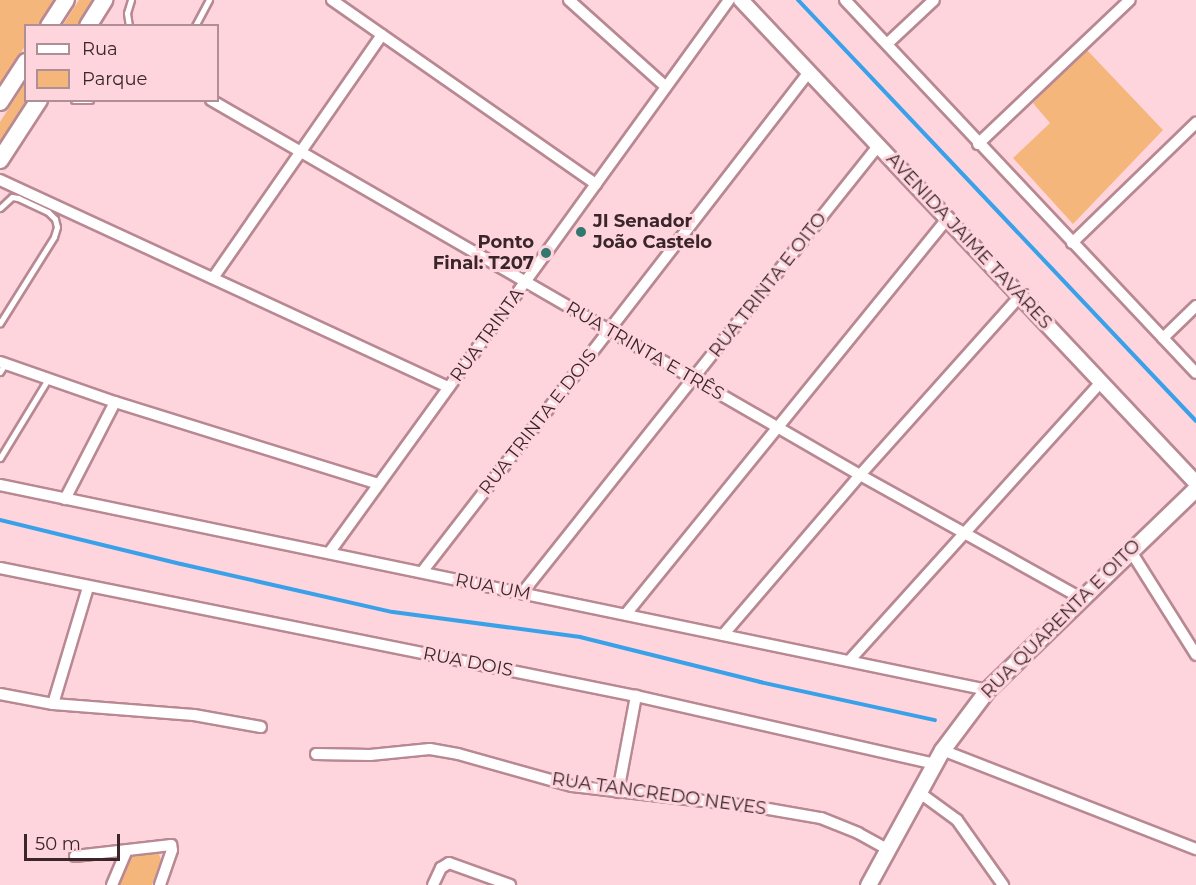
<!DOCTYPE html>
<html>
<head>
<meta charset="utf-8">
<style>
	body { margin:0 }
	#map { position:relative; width:1196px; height:885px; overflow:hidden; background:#fed5dd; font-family:Montserrat,sans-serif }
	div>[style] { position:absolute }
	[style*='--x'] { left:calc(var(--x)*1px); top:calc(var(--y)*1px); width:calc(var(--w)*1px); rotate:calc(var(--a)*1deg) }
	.green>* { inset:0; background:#f4b67b }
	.stream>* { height:4px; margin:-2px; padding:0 2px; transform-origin:2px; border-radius:2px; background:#3aa1e9 }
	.roads { filter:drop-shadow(2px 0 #b88893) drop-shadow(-2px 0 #b88893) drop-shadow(0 2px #b88893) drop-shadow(0 -2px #b88893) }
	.service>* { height:5px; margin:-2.5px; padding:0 2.5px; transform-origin:2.5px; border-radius:2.5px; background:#fff }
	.minor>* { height:10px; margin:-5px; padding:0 5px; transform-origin:5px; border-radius:5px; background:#fff }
	.tertiary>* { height:14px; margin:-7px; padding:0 7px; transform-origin:7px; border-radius:7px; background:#fff }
	.secondary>* { height:15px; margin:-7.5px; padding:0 7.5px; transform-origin:7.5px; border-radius:7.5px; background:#fff }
	.primary>* { height:16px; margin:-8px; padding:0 8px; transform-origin:8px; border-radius:8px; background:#fff }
	.dots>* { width:16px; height:16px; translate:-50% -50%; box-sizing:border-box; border:3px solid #fed5dd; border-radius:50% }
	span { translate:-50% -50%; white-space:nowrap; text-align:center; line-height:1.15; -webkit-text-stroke:6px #fed5dd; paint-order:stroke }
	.poi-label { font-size:18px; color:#39252a; font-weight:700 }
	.left { translate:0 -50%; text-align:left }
	.right { translate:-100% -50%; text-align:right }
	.street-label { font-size:18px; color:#39252a }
	.legend { position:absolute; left:24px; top:24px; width:195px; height:78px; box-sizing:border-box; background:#fed5dd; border:2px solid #af8f95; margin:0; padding:8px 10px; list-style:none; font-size:18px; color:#39252a }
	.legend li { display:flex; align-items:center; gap:12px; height:30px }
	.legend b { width:30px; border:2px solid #af8f95 }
	.scale { position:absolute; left:24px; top:834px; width:96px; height:27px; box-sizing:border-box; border:3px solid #39252a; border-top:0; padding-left:8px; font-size:18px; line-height:21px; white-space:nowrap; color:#39252a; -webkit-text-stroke:4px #fed5dd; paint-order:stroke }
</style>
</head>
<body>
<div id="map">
	<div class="green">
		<i style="clip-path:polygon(0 0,55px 0,39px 25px,26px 26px,25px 46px,0 87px)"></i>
		<i style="clip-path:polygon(79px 0,94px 0,77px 25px,63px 25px)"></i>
		<i style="clip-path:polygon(1086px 49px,1163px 130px,1073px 224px,1013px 158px,1050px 123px,1033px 103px)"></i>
		<i style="clip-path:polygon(25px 83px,26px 100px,28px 101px,0 144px,0 122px)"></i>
		<i style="clip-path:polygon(154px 852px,159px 854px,161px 860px,152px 885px,117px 885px,129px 858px)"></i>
	</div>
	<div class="stream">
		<i style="--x:798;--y:0;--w:579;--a:46.61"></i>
		<i style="--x:0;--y:520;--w:186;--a:13.7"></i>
		<i style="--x:181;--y:564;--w:217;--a:12.8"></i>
		<i style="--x:393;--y:612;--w:189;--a:7.6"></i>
		<i style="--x:580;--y:637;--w:186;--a:14"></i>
		<i style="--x:760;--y:682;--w:179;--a:12.3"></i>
	</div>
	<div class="roads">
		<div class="service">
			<i style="--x:129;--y:26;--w:13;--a:-99"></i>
			<i style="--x:127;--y:13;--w:14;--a:-73"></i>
			<i style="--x:195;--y:26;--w:30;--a:-62"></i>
			<i style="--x:74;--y:100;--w:16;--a:0"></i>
			<i style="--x:0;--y:208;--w:16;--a:-43"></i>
			<i style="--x:12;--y:197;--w:6;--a:9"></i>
			<i style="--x:18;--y:198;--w:33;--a:25"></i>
			<i style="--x:48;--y:212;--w:10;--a:45"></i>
			<i style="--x:55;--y:219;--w:8;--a:76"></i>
			<i style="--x:57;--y:227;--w:10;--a:107"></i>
			<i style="--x:54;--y:237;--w:102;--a:122.1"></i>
			<i style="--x:0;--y:372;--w:9;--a:-58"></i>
			<i style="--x:0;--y:458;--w:92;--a:-58.7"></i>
		</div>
		<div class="minor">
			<i style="--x:332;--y:0;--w:322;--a:34.9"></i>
			<i style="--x:569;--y:0;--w:130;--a:41.9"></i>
			<i style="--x:845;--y:0;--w:512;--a:46.74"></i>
			<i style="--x:887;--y:44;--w:64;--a:-43.1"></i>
			<i style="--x:211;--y:100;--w:750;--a:30.02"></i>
			<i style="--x:860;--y:475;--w:253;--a:29.1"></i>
			<i style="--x:978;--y:144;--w:209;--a:-43.5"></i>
			<i style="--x:0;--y:180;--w:494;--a:24.8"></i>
			<i style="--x:1072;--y:243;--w:173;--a:-44.1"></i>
			<i style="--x:213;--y:278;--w:296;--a:-55.2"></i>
			<i style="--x:1163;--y:338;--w:46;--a:-44.1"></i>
			<i style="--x:0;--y:362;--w:122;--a:19.2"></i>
			<i style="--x:115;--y:402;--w:276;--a:17.3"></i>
			<i style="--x:0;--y:485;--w:1008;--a:11.73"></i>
			<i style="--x:65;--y:499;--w:109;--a:-62.7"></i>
			<i style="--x:1130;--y:550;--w:124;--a:57.8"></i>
			<i style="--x:329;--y:553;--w:683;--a:-54.12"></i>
			<i style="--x:0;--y:568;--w:649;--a:11.38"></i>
			<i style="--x:636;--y:696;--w:307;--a:12.8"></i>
			<i style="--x:422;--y:572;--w:632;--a:-52.26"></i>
			<i style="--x:523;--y:592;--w:570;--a:-51.48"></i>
			<i style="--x:626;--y:614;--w:509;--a:-50.9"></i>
			<i style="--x:723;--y:635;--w:211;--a:-49.4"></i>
			<i style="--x:860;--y:475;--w:240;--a:-48.2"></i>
			<i style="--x:849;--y:661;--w:376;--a:-47.9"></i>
			<i style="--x:0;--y:694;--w:54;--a:10.7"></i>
			<i style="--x:53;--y:704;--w:141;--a:4.5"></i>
			<i style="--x:194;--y:715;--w:68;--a:10.2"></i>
			<i style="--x:53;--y:704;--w:122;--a:-73.3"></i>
			<i style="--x:942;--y:750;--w:273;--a:21.3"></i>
			<i style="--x:316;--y:754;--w:54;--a:1.1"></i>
			<i style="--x:370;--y:755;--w:60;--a:-5.7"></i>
			<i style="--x:430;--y:749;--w:28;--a:10"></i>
			<i style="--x:458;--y:754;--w:118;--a:15.7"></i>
			<i style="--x:572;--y:786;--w:186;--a:6.5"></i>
			<i style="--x:757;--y:807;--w:65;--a:9.8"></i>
			<i style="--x:821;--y:818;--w:40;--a:22"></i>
			<i style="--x:858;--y:833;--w:35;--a:29"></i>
			<i style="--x:618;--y:792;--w:98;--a:-79.4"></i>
			<i style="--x:920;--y:793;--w:46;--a:36.1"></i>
			<i style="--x:957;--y:820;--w:80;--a:54.7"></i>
			<i style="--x:75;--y:856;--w:97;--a:-6.5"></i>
			<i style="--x:171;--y:845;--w:5;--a:79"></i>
			<i style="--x:172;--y:850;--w:37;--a:109"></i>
			<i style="--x:112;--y:885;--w:38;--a:-67"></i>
			<i style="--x:433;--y:885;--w:19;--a:-65"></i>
			<i style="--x:441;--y:868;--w:9;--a:-32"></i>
			<i style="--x:449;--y:863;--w:65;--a:19.8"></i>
		</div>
		<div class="tertiary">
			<i style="--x:741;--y:0;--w:664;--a:46.71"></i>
		</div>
		<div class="secondary">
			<i style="--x:868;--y:885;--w:154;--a:-61.3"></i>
			<i style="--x:942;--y:750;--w:75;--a:-53.1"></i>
			<i style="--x:987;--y:690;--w:291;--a:-44"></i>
		</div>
		<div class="primary">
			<i style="--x:49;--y:26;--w:31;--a:-57"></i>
			<i style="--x:88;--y:26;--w:31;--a:-58"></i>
			<i style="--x:0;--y:102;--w:48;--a:-57"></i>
			<i style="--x:0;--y:160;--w:72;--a:-57"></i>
		</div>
	</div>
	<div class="dots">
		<i style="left:581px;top:232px;background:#31786f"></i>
		<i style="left:546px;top:253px;background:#31786f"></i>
	</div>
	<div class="poi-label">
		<span class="left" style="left:593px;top:232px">JI Senador<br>João Castelo</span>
		<span class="right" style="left:534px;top:253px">Ponto<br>Final: T207</span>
	</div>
	<div class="street-label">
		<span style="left:969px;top:241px;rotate:47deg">AVENIDA JAIME TAVÁRES</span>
		<span style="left:768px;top:285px;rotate:-52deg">RUA TRINTA E OITO</span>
		<span style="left:487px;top:335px;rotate:-54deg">RUA TRINTA</span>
		<span style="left:645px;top:351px;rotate:30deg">RUA TRINTA E TRÊS</span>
		<span style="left:538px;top:422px;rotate:-52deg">RUA TRINTA E DOIS</span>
		<span style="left:493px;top:587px;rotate:11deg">RUA UM</span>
		<span style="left:1061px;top:619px;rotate:-45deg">RUA QUARENTA E OITO</span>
		<span style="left:468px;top:662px;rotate:11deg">RUA DOIS</span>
		<span style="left:659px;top:794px;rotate:8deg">RUA TANCREDO NEVES</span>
	</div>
	<ul class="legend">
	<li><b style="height:8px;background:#fff"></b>Rua</li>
	<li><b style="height:16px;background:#f4b67b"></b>Parque</li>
	</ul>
	<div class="scale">50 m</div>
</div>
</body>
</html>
